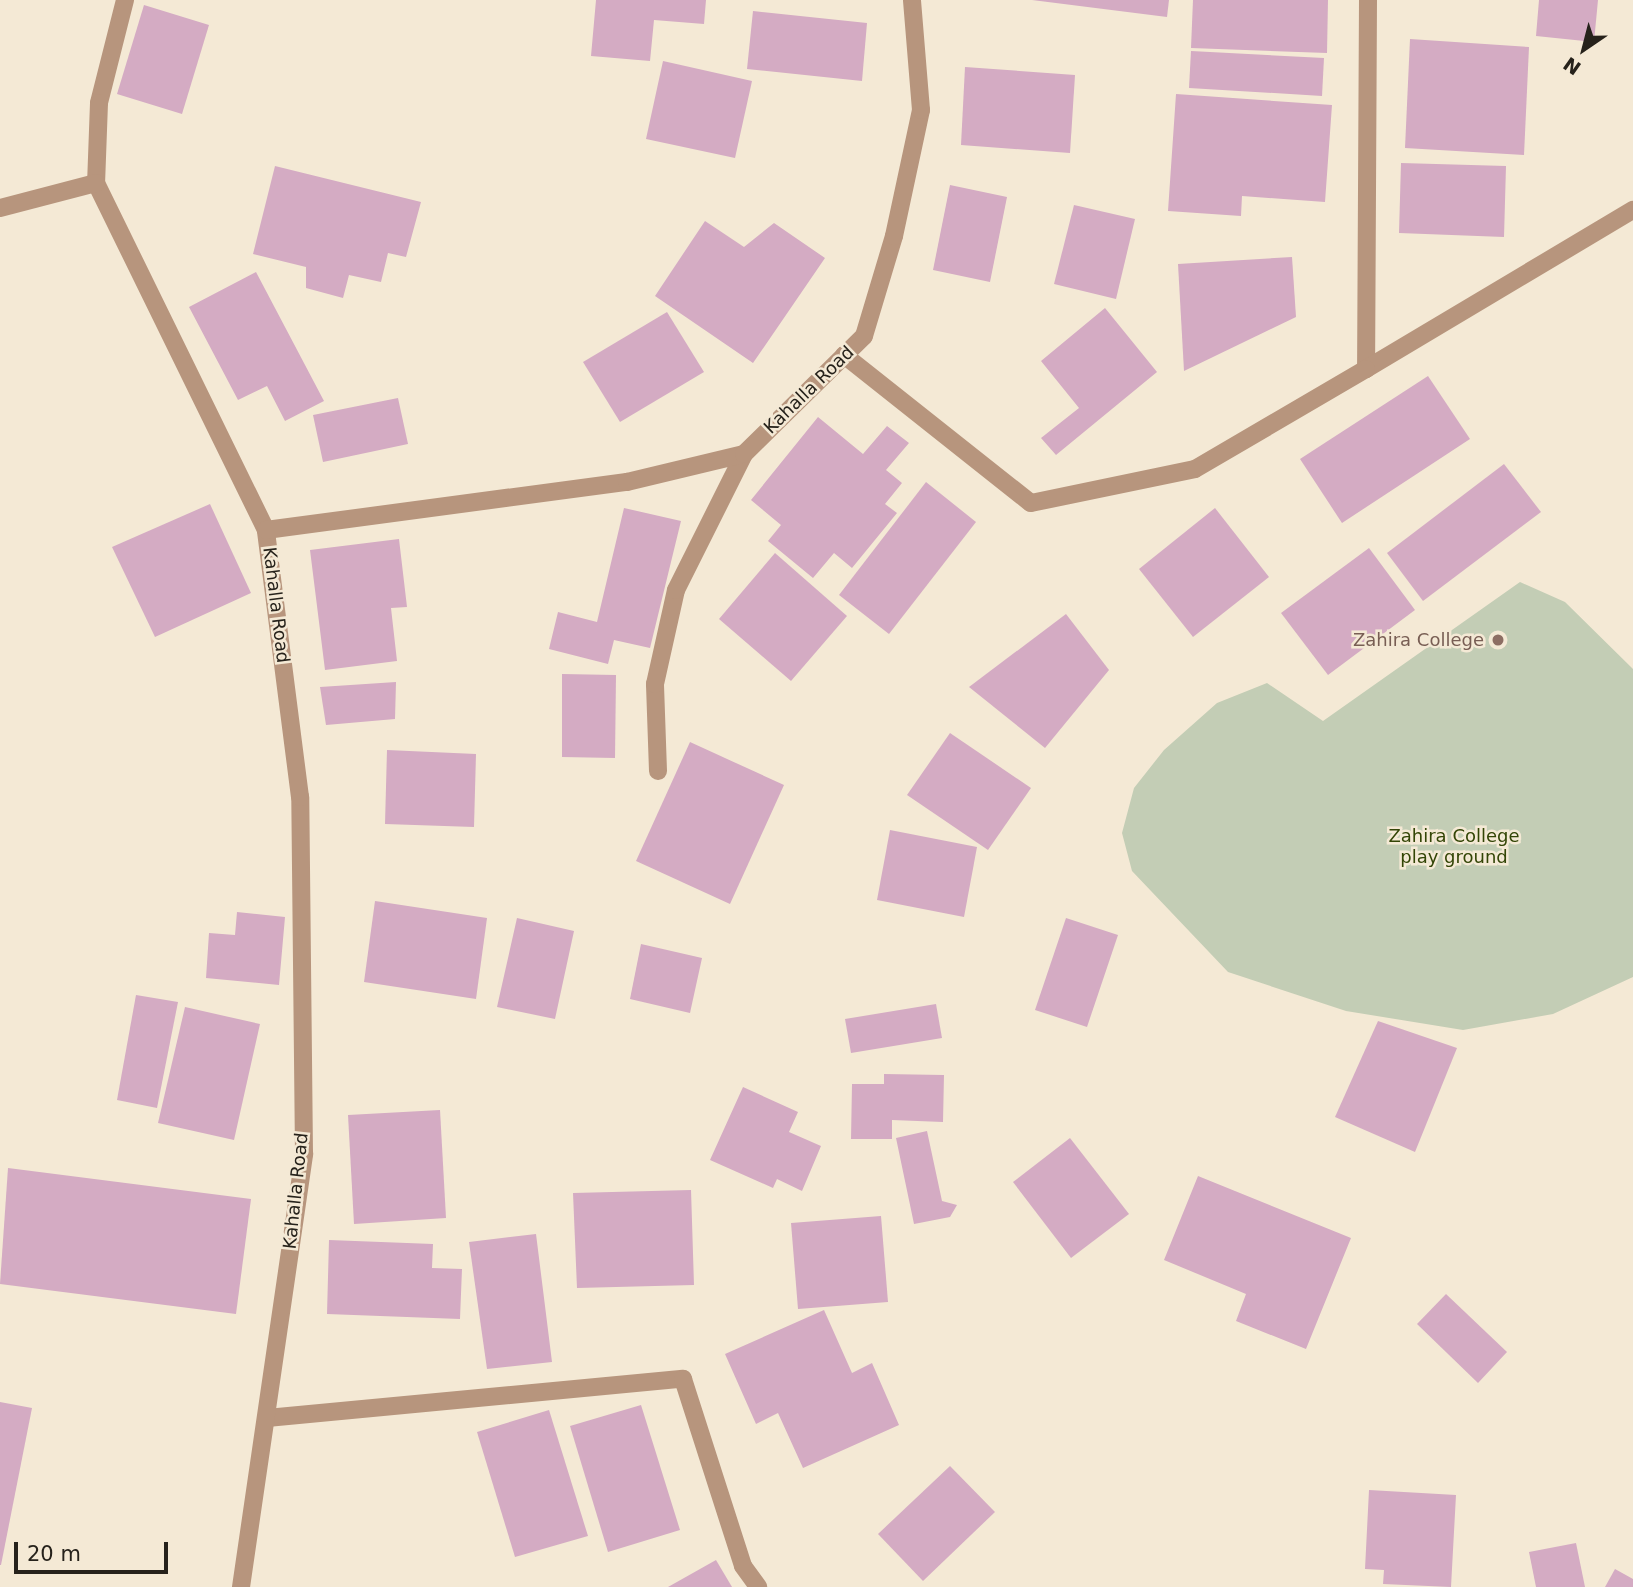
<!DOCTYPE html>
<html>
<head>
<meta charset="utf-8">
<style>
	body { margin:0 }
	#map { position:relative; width:1633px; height:1587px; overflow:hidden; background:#f4e9d5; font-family:"DejaVu Sans",sans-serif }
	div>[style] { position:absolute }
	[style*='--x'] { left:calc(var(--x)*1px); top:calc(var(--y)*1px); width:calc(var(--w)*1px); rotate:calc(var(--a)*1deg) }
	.green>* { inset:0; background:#c3cdb5 }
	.building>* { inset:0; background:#d4abc3 }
	.street>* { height:18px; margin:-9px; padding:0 9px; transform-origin:9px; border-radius:9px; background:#b7957d }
	.dots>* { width:19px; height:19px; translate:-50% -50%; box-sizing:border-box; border:4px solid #f4e9d5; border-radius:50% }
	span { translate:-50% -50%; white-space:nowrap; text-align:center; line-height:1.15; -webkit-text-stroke:5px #f4e9d5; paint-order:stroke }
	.street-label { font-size:18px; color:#26221b }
	.education-label { font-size:18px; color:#785e54 }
	.right { translate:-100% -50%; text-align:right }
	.park-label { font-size:18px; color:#334506 }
	.north { position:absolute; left:1549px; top:14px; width:70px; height:70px; -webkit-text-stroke:5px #f4e9d5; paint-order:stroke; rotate:215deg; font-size:19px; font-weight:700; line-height:28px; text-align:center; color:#26221b }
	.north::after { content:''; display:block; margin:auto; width:24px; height:32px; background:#26221b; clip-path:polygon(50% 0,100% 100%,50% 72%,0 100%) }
	.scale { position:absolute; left:14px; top:1542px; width:154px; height:32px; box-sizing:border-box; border:4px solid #26221b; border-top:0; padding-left:9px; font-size:21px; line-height:24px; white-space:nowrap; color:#26221b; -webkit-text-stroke:5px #f4e9d5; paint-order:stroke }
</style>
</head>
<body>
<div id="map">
	<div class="green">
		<i style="clip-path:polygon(1520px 582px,1565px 602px,1633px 669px,1633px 977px,1553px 1014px,1463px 1030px,1346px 1011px,1228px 972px,1132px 871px,1122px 833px,1134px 788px,1164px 750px,1217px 703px,1267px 683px,1323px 721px)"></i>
	</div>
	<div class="building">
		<i style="clip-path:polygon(596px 0,706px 0,704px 24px,654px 20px,650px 61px,591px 56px)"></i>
		<i style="clip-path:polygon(1032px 0,1169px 0,1167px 17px)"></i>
		<i style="clip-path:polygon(1193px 0,1328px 0,1327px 53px,1191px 48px)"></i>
		<i style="clip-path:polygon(1539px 0,1598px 0,1594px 42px,1536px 36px)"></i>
		<i style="clip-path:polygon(144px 5px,209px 25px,182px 114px,117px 94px)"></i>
		<i style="clip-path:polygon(753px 11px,867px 23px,862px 81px,747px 69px)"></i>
		<i style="clip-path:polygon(1410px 39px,1529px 47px,1524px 155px,1405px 148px)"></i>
		<i style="clip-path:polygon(1191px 51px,1324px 58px,1322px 96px,1189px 88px)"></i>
		<i style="clip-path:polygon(663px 61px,752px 81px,735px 158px,646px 139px)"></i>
		<i style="clip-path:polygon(965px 67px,1075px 75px,1070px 153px,961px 145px)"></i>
		<i style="clip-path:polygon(1176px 94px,1332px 105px,1325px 202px,1242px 196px,1241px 216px,1168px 211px)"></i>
		<i style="clip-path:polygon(1401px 163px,1506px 166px,1504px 237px,1399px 233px)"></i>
		<i style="clip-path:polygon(275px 166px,421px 202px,406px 257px,388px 253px,381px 282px,349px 275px,343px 298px,306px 288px,306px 267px,253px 254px)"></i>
		<i style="clip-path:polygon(950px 185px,1007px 197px,990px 282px,933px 270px)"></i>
		<i style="clip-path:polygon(1074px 205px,1135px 219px,1116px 299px,1054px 284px)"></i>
		<i style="clip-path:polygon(705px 221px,744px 247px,774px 223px,825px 258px,753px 363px,655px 296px)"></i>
		<i style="clip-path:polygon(1292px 257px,1296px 317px,1184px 371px,1178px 264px)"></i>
		<i style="clip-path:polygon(256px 272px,324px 401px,285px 421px,267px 386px,238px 400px,189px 307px)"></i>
		<i style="clip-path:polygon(1105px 308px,1157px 372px,1056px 455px,1041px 438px,1079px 408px,1041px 361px)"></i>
		<i style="clip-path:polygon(667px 312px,704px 372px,620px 422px,583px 362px)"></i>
		<i style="clip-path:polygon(1428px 376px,1470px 439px,1342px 523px,1300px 459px)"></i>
		<i style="clip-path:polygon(398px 398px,408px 444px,323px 462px,313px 415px)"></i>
		<i style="clip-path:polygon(818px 417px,863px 454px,887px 426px,909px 443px,886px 470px,902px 483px,885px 504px,897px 513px,852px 568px,834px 553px,813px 578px,768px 541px,781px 525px,751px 500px)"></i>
		<i style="clip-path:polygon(1504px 464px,1541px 512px,1423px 601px,1387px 553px)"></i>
		<i style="clip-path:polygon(926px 482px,976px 522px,889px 634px,839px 595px)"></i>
		<i style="clip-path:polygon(210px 504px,251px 593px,155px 637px,112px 547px)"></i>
		<i style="clip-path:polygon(624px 508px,681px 521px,650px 648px,614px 640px,608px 664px,549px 649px,558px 612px,597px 622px)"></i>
		<i style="clip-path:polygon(1215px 508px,1269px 577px,1193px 637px,1139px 569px)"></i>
		<i style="clip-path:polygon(399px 539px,407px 607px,391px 608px,397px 661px,325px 670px,310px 550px)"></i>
		<i style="clip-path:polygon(1369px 548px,1415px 610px,1328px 675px,1281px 613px)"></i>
		<i style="clip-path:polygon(775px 553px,847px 616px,791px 681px,719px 619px)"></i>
		<i style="clip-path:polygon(1066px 614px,1109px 670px,1045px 748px,969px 687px)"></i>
		<i style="clip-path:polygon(562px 674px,616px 675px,615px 758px,562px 757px)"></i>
		<i style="clip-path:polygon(396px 682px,395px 719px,326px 725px,320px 687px)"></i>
		<i style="clip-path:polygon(950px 733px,1031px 788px,988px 850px,907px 795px)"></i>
		<i style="clip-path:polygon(690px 742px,784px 785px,730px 904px,636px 861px)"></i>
		<i style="clip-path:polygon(387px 750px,476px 754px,474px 827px,385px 824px)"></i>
		<i style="clip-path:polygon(890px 830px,977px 847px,964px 917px,877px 900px)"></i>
		<i style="clip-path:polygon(375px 901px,487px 918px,476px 999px,364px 982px)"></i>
		<i style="clip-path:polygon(237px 912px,285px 917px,279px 985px,206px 978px,209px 933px,235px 935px)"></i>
		<i style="clip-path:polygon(517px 918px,574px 931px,555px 1019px,497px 1007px)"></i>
		<i style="clip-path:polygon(1066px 918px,1118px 935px,1087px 1027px,1035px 1010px)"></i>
		<i style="clip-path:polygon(641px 944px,702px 958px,690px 1013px,630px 999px)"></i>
		<i style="clip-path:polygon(136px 995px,178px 1002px,157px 1108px,117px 1100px)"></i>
		<i style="clip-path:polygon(936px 1004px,942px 1038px,851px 1053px,845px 1019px)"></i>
		<i style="clip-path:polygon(185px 1007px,260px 1024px,234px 1140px,158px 1123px)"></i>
		<i style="clip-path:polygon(1378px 1021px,1457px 1048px,1415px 1152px,1335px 1117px)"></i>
		<i style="clip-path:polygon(884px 1074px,944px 1075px,943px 1122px,892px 1120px,892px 1139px,851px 1139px,852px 1084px,884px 1084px)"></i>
		<i style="clip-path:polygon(743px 1087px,798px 1112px,789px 1132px,821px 1146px,802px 1191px,777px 1179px,773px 1188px,710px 1160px)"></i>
		<i style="clip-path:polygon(440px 1110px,446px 1218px,354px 1224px,348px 1115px)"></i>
		<i style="clip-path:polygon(927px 1131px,942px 1201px,957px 1205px,950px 1217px,914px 1224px,896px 1138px)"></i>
		<i style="clip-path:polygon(1070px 1138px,1129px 1214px,1071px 1258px,1013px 1182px)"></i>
		<i style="clip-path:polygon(8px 1168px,251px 1199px,236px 1314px,0 1284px)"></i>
		<i style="clip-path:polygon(1198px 1176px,1351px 1238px,1306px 1349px,1236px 1321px,1246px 1294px,1164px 1260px)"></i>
		<i style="clip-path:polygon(691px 1190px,694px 1285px,577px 1288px,573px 1193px)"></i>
		<i style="clip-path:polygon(881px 1216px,888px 1302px,798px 1309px,791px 1223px)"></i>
		<i style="clip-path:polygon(536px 1234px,552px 1362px,487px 1369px,469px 1242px)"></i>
		<i style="clip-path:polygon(329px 1240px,433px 1244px,432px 1268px,462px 1269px,460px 1319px,327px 1314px)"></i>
		<i style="clip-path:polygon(1446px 1294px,1507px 1352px,1478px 1383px,1417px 1324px)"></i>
		<i style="clip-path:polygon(824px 1310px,852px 1373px,872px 1363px,899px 1425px,803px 1468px,778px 1413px,756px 1424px,725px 1354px)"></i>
		<i style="clip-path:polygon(0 1402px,32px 1408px,1px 1565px,0 1565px)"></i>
		<i style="clip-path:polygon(641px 1405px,680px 1530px,608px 1552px,570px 1426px)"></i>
		<i style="clip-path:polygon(549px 1410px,588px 1536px,515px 1557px,477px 1432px)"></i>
		<i style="clip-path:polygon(950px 1466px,995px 1512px,923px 1581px,878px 1534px)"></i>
		<i style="clip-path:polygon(1369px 1490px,1456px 1495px,1451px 1587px,1383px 1584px,1384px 1570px,1365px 1569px)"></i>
		<i style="clip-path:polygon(1576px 1543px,1585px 1587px,1536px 1587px,1529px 1552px)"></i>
		<i style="clip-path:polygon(716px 1560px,732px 1587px,668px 1587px)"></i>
		<i style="clip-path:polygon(1615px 1569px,1633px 1579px,1633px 1587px,1605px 1587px)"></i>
	</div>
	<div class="street">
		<i style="--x:125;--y:0;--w:106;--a:104.2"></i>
		<i style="--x:99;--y:103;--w:80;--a:92.1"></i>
		<i style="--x:96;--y:183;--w:386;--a:63.9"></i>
		<i style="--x:1368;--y:0;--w:369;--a:90.3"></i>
		<i style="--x:1366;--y:369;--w:311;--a:-30.8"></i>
		<i style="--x:0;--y:208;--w:99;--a:-14.6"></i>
		<i style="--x:844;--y:355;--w:238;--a:38.4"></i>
		<i style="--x:1031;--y:503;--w:167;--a:-11.7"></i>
		<i style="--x:1195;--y:469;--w:198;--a:-30.3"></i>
		<i style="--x:658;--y:771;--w:87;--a:-92"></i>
		<i style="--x:655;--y:684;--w:96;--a:-77.4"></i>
		<i style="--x:676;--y:590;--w:152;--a:-63.4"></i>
		<i style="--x:267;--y:1418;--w:418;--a:-5.4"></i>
		<i style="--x:683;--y:1379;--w:196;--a:72.2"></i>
		<i style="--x:743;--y:1566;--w:26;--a:54"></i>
		<i style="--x:241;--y:1587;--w:438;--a:-81.7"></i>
		<i style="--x:304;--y:1154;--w:357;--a:-90.6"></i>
		<i style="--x:300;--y:797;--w:269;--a:-97.3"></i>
		<i style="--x:266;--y:530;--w:364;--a:-7.6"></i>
		<i style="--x:627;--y:482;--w:120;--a:-13.5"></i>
		<i style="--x:744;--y:454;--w:168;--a:-44.5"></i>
		<i style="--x:864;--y:336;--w:104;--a:-73.3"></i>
		<i style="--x:894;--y:236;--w:129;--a:-77.9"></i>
		<i style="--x:921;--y:110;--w:110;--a:-94.7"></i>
	</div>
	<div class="dots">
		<i style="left:1498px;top:640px;background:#8d6e63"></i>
	</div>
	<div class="street-label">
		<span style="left:809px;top:390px;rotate:-44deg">Kahalla Road</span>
		<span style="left:276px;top:605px;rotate:83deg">Kahalla Road</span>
		<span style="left:296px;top:1191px;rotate:-84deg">Kahalla Road</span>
	</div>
	<div class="education-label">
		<span class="right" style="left:1484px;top:640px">Zahira College</span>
	</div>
	<div class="park-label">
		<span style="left:1454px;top:847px">Zahira College<br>play ground</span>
	</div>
	<div class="north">N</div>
	<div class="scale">20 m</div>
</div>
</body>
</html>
